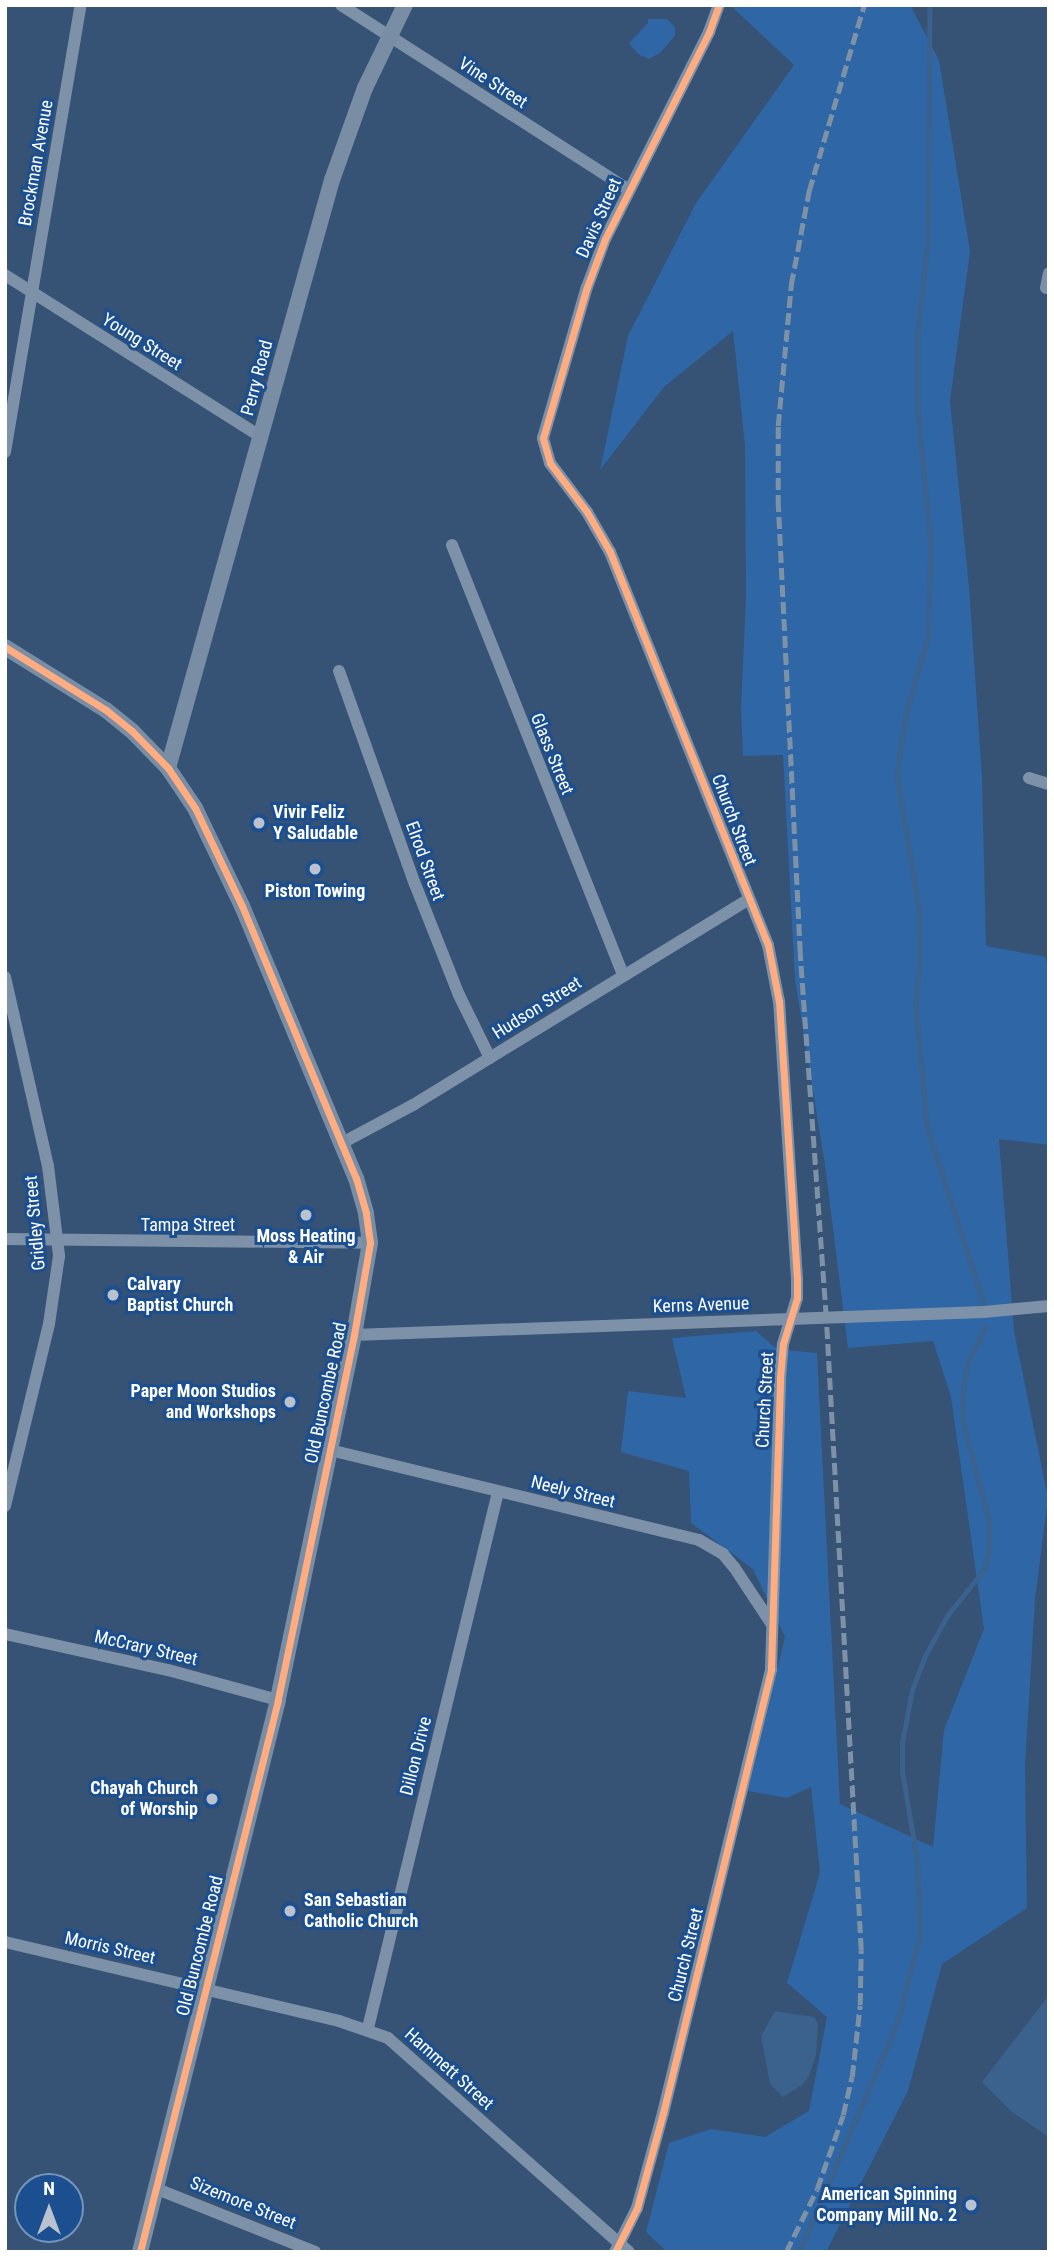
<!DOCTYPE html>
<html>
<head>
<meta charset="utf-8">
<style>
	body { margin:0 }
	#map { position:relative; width:1054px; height:2257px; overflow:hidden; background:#365274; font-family:"Roboto Condensed",sans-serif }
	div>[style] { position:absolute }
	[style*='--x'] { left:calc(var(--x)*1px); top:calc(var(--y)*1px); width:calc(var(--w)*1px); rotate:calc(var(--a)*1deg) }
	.green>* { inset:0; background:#2f66a5 }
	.water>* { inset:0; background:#3b618d }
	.stream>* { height:4.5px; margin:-2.25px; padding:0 2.25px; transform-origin:2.25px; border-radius:2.25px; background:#3b618d }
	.street>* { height:12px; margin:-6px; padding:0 6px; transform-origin:6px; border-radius:6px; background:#7d92a8 }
	.secondary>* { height:16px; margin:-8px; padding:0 8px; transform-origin:8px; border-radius:8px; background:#798da4 }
	.rail>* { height:4.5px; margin-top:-2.25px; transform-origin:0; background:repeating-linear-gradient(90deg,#7e92a7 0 12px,transparent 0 17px) }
	.cycleway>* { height:7px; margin:-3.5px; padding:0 3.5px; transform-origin:3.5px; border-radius:3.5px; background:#ffac80 }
	.dots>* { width:19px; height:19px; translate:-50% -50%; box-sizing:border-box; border:4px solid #1b4f8f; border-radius:50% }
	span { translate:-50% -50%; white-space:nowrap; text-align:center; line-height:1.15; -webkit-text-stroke:6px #1b4f8f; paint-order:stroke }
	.street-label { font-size:18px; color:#fff }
	.poi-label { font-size:18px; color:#fff; font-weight:700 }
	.left { translate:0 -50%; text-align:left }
	.right { translate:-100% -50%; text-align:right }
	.frame { position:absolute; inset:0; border:7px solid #fff; pointer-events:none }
	.north { position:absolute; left:14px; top:2173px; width:70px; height:70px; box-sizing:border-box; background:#1b4f8f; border:2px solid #7695bc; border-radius:50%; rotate:0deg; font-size:19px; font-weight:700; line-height:28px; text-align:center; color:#fff }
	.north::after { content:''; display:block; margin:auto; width:24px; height:32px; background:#b9c2ce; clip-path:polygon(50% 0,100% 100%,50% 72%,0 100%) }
</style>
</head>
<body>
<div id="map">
	<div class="green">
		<i style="clip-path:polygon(730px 5px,913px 5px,912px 9px,939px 60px,970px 251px,950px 401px,969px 586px,982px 777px,986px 946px,1046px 957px,1049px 986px,1049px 1145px,999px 1139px,1014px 1331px,1048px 1498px,1035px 1600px,1025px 1766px,1027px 1908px,942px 1964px,908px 2091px,826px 2252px,667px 2252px,646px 2232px,669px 2143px,711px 2129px,765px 2137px,809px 2111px,827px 2017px,787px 1983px,820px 1873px,811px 1787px,787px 1798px,748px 1791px,785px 1637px,753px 1569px,691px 1523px,689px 1471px,621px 1452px,628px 1391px,686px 1398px,672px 1338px,756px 1331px,777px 1349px,817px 1353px,840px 1804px,933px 1847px,944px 1730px,984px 1629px,951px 1397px,933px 1341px,848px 1348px,825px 1165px,795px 980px,783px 755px,743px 756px,741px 708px,746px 597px,745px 446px,733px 331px,664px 387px,600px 470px,628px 336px,696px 203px,794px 65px)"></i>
		<i style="clip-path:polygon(648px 19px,667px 19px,675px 27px,675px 36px,660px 53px,649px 59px,638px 54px,629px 43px,648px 23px)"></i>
	</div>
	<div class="water">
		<i style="clip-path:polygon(1049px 1995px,1049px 2134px,1047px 2136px,1012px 2112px,982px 2082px)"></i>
		<i style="clip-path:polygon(775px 2011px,814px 2017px,818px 2024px,816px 2055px,809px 2076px,802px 2085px,783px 2097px,770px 2084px,761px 2036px)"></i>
	</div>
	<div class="stream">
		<i style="--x:930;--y:5;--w:237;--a:90.5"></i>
		<i style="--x:928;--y:242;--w:91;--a:96.3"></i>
		<i style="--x:918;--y:332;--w:80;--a:90"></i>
		<i style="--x:918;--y:412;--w:133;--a:84.4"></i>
		<i style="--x:931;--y:544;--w:94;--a:91.8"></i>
		<i style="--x:928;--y:638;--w:79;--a:106.1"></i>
		<i style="--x:906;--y:714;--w:62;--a:98.4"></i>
		<i style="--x:897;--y:775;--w:135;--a:80.6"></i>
		<i style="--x:919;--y:908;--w:56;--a:89"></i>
		<i style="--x:920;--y:964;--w:39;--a:96"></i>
		<i style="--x:916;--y:1003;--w:123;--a:84.9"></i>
		<i style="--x:927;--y:1126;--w:187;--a:72.2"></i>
		<i style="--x:799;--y:2252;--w:249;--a:-66.8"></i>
		<i style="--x:897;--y:2023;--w:91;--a:-75.4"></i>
		<i style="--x:920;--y:1935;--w:74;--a:-92.3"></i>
		<i style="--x:917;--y:1861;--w:91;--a:-99.5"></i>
		<i style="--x:902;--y:1771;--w:28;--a:-90"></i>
		<i style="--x:902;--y:1743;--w:54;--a:-79.3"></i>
		<i style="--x:912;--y:1690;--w:36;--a:-69"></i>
		<i style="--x:925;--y:1656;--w:46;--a:-61.2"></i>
		<i style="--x:947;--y:1616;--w:61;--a:-51.6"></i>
		<i style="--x:985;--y:1568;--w:19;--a:-78"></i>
		<i style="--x:989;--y:1549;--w:27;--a:-90"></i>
		<i style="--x:989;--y:1522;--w:102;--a:-104.7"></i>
		<i style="--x:963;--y:1423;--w:24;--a:-92"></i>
		<i style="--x:962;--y:1399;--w:35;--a:-82"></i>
		<i style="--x:967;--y:1364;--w:42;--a:-63.4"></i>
	</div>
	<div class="street">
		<i style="--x:341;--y:5;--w:341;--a:32.7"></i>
		<i style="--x:5;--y:275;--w:303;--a:32.3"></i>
		<i style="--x:1046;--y:288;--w:15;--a:-79"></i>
		<i style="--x:5;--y:452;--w:453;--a:-80.4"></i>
		<i style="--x:452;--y:545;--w:462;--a:68.3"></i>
		<i style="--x:339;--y:671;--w:226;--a:70.4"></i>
		<i style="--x:415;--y:884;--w:119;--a:68.4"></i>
		<i style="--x:459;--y:995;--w:70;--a:63.8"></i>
		<i style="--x:1029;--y:778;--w:21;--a:17"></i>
		<i style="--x:5;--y:977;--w:194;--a:77.2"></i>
		<i style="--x:48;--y:1166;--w:91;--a:83"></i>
		<i style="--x:59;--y:1256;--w:69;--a:98.4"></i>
		<i style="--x:49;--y:1324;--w:187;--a:103.6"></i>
		<i style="--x:342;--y:1143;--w:81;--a:-28.2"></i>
		<i style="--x:413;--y:1105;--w:394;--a:-31.5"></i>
		<i style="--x:5;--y:1239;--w:365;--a:0.6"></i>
		<i style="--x:354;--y:1335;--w:630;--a:-2.09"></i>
		<i style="--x:984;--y:1312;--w:65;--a:-5.3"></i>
		<i style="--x:330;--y:1450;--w:380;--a:13.7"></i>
		<i style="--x:699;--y:1540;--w:28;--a:30"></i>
		<i style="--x:723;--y:1554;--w:17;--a:50"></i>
		<i style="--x:734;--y:1567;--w:67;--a:56.5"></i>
		<i style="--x:5;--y:1634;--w:167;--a:12.5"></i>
		<i style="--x:168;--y:1670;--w:114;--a:15.3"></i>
		<i style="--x:5;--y:1942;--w:343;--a:13.3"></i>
		<i style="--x:339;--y:2021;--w:52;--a:19.1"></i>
		<i style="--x:388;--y:2038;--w:322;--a:41.6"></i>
		<i style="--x:368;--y:2028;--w:552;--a:-76.37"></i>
		<i style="--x:157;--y:2189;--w:170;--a:21.7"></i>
		<i style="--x:615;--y:2252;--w:49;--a:-63.4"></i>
		<i style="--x:637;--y:2208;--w:98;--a:-74.7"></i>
		<i style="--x:663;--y:2113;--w:457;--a:-76.3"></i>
		<i style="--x:771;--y:1669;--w:291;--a:-88.2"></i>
		<i style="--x:780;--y:1378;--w:34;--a:-85"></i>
		<i style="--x:783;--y:1344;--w:48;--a:-73.1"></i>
		<i style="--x:797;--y:1298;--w:19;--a:-90"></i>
		<i style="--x:797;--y:1279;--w:278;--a:-93.7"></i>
		<i style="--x:779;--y:1002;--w:58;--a:-100.9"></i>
		<i style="--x:768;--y:945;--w:424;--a:-111.9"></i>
		<i style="--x:610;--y:552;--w:46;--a:-119.9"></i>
		<i style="--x:587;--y:512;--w:61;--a:-127.1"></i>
		<i style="--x:550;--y:463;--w:26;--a:-106"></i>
		<i style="--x:543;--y:438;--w:157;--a:-73.8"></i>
		<i style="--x:587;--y:287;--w:51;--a:-69.4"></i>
		<i style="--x:605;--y:239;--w:232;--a:-63.3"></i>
		<i style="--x:709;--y:32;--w:29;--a:-70"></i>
	</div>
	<div class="secondary">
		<i style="--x:5;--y:647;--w:119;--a:32"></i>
		<i style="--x:106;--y:710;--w:33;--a:39"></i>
		<i style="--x:132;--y:731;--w:52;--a:45.8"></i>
		<i style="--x:168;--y:768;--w:48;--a:56"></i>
		<i style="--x:195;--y:808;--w:109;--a:64.4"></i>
		<i style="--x:242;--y:906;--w:295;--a:67.3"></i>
		<i style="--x:356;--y:1178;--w:37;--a:74"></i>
		<i style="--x:366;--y:1214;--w:29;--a:82"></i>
		<i style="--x:370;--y:1243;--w:93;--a:99.9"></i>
		<i style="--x:354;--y:1335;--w:373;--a:101.8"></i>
		<i style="--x:278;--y:1700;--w:569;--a:104.04"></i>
		<i style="--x:168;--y:768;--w:610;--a:-74.42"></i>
		<i style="--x:332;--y:180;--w:98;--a:-70.3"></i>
		<i style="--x:365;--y:88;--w:92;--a:-64.3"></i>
	</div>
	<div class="rail">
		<i style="--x:786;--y:2252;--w:70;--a:-63.8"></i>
		<i style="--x:817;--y:2189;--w:78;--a:-70.6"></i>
		<i style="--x:843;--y:2115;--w:39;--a:-77"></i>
		<i style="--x:852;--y:2077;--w:72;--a:-83.7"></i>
		<i style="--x:860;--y:2005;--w:55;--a:-89"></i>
		<i style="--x:861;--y:1950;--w:634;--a:-93.16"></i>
		<i style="--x:826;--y:1317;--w:365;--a:-94.1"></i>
		<i style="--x:800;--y:953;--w:447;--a:-92.8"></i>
		<i style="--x:778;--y:507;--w:81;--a:-90"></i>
		<i style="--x:778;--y:426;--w:142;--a:-84.7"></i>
		<i style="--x:791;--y:285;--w:96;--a:-79.2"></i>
		<i style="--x:809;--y:191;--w:194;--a:-73.5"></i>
	</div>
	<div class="cycleway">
		<i style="--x:5;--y:647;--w:119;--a:32"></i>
		<i style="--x:106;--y:710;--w:33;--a:39"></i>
		<i style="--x:132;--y:731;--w:52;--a:45.8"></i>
		<i style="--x:168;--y:768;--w:48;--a:56"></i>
		<i style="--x:195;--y:808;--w:109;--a:64.4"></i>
		<i style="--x:242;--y:906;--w:295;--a:67.3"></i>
		<i style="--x:356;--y:1178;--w:37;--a:74"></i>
		<i style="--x:366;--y:1214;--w:29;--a:82"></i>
		<i style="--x:370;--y:1243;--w:93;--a:99.9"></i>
		<i style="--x:354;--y:1335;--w:373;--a:101.8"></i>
		<i style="--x:278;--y:1700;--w:569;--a:104.04"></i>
		<i style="--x:615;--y:2252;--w:49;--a:-63.4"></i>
		<i style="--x:637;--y:2208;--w:98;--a:-74.7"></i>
		<i style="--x:663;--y:2113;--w:457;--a:-76.3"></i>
		<i style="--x:771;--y:1669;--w:291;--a:-88.2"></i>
		<i style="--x:780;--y:1378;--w:34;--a:-85"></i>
		<i style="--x:783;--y:1344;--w:48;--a:-73.1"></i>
		<i style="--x:797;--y:1298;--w:19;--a:-90"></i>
		<i style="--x:797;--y:1279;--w:278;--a:-93.7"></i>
		<i style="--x:779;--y:1002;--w:58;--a:-100.9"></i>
		<i style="--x:768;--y:945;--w:424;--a:-111.9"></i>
		<i style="--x:610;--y:552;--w:46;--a:-119.9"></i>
		<i style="--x:587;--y:512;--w:61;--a:-127.1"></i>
		<i style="--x:550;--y:463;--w:26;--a:-106"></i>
		<i style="--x:543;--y:438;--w:157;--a:-73.8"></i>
		<i style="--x:587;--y:287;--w:51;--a:-69.4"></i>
		<i style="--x:605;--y:239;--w:232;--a:-63.3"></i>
		<i style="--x:709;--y:32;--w:29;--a:-70"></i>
	</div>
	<div class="dots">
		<i style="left:259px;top:823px;background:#b9c2ce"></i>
		<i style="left:315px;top:869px;background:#b9c2ce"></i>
		<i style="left:306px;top:1215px;background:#b9c2ce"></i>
		<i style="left:113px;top:1295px;background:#b9c2ce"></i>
		<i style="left:290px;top:1402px;background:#b9c2ce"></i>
		<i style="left:212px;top:1799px;background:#b9c2ce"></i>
		<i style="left:290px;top:1911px;background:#b9c2ce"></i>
		<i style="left:971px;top:2205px;background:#b9c2ce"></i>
	</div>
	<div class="street-label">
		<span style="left:493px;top:83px;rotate:33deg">Vine Street</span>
		<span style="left:36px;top:163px;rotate:-80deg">Brockman Avenue</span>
		<span style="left:599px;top:218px;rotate:-66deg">Davis Street</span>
		<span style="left:142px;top:342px;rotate:32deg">Young Street</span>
		<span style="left:257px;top:378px;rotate:-75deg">Perry Road</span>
		<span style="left:552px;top:754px;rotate:68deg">Glass Street</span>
		<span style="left:734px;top:820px;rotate:69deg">Church Street</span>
		<span style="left:425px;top:861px;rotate:70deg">Elrod Street</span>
		<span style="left:537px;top:1008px;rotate:-32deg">Hudson Street</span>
		<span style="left:35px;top:1223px;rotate:-95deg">Gridley Street</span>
		<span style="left:188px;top:1225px">Tampa Street</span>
		<span style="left:701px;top:1305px;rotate:-2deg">Kerns Avenue</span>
		<span style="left:326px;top:1393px;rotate:-78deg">Old Buncombe Road</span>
		<span style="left:765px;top:1400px;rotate:-87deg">Church Street</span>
		<span style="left:573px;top:1492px;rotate:14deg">Neely Street</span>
		<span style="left:146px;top:1648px;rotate:13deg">McCrary Street</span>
		<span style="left:416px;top:1756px;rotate:-76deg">Dillon Drive</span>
		<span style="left:200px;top:1946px;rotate:-76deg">Old Buncombe Road</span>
		<span style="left:110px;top:1948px;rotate:13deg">Morris Street</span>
		<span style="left:686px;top:1955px;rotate:-76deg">Church Street</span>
		<span style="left:449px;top:2069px;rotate:42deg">Hammett Street</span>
		<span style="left:243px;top:2203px;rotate:22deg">Sizemore Street</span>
	</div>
	<div class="poi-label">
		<span class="left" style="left:273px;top:823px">Vivir Feliz<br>Y Saludable</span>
		<span style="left:315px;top:891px">Piston Towing</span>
		<span style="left:306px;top:1247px">Moss Heating<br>&amp; Air</span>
		<span class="left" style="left:127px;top:1295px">Calvary<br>Baptist Church</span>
		<span class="right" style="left:276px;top:1402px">Paper Moon Studios<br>and Workshops</span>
		<span class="right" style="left:198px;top:1799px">Chayah Church<br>of Worship</span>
		<span class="left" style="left:304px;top:1911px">San Sebastian<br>Catholic Church</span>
		<span class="right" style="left:957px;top:2205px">American Spinning<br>Company Mill No. 2</span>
	</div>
	<div class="frame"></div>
	<div class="north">N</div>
</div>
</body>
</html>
